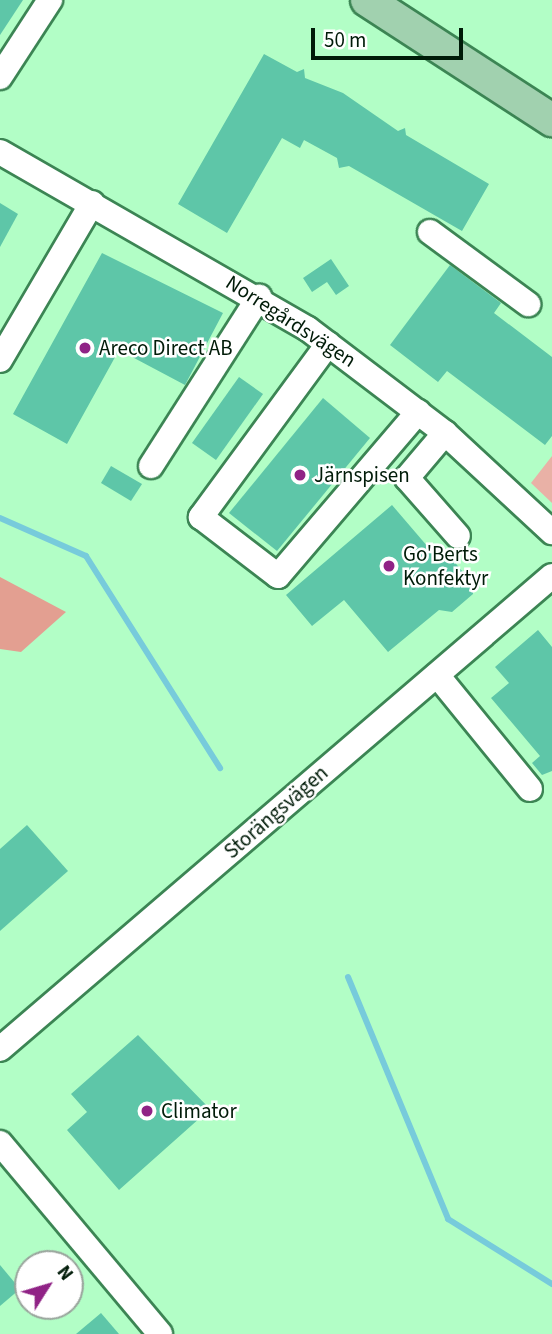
<!DOCTYPE html>
<html>
<head>
<meta charset="utf-8">
<style>
	body { margin:0 }
	#map { position:relative; width:552px; height:1334px; overflow:hidden; background:#b2fec6; font-family:"Source Sans 3",sans-serif }
	div>[style] { position:absolute }
	[style*='--x'] { left:calc(var(--x)*1px); top:calc(var(--y)*1px); width:calc(var(--w)*1px); rotate:calc(var(--a)*1deg) }
	.green>* { inset:0; background:#e9b1a6 }
	.forest>* { inset:0; background:#e39f91 }
	.stream>* { height:6px; margin:-3px; padding:0 3px; transform-origin:3px; border-radius:3px; background:#77cbdb }
	.building>* { inset:0; background:#5ec6a8 }
	.roads { filter:drop-shadow(2px 0 #3c8554) drop-shadow(-2px 0 #3c8554) drop-shadow(0 2px #3c8554) drop-shadow(0 -2px #3c8554) }
	.minor>* { height:24px; margin:-12px; padding:0 12px; transform-origin:12px; border-radius:12px; background:#fff }
	.major>* { height:32px; margin:-16px; padding:0 16px; transform-origin:16px; border-radius:16px; background:#a1d1af }
	.dots>* { width:19px; height:19px; translate:-50% -50%; box-sizing:border-box; border:4px solid #fff; border-radius:50% }
	span { translate:-50% -50%; white-space:nowrap; text-align:center; line-height:1.15; -webkit-text-stroke:5px #fff; paint-order:stroke }
	.street-label { font-size:21px; color:#001b08 }
	.poi-label { font-size:21px; color:#001b08 }
	.left { translate:0 -50%; text-align:left }
	.north { position:absolute; left:14px; top:1250px; width:70px; height:70px; box-sizing:border-box; background:#fff; border:2px solid #99a49c; border-radius:50%; rotate:53deg; font-size:19px; font-weight:700; line-height:28px; text-align:center; color:#001b08 }
	.north::after { content:''; display:block; margin:auto; width:24px; height:32px; background:#902386; clip-path:polygon(50% 0,100% 100%,50% 72%,0 100%) }
	.scale { position:absolute; left:311px; top:28px; width:152px; height:32px; box-sizing:border-box; border:4px solid #001b08; border-top:0; padding-left:9px; font-size:21px; line-height:24px; white-space:nowrap; color:#001b08; -webkit-text-stroke:5px #fff; paint-order:stroke }
</style>
</head>
<body>
<div id="map">
	<div class="green">
		<i style="clip-path:polygon(552px 456px,552px 503px,531px 483px)"></i>
	</div>
	<div class="forest">
		<i style="clip-path:polygon(0 577px,66px 612px,21px 652px,0 649px)"></i>
	</div>
	<div class="stream">
		<i style="--x:0;--y:518;--w:94;--a:23.8"></i>
		<i style="--x:86;--y:556;--w:251;--a:57.7"></i>
		<i style="--x:348;--y:977;--w:262;--a:67.5"></i>
		<i style="--x:448;--y:1219;--w:123;--a:32"></i>
	</div>
	<div class="building">
		<i style="clip-path:polygon(0 0,23px 0,0 35px)"></i>
		<i style="clip-path:polygon(264px 54px,297px 72px,304px 69px,305px 78px,343px 93px,398px 131px,405px 128px,406px 135px,489px 184px,462px 231px,349px 166px,339px 168px,337px 158px,304px 140px,300px 148px,282px 138px,227px 233px,178px 204px)"></i>
		<i style="clip-path:polygon(0 203px,18px 214px,0 247px)"></i>
		<i style="clip-path:polygon(102px 253px,223px 313px,185px 385px,119px 350px,67px 444px,13px 414px)"></i>
		<i style="clip-path:polygon(331px 259px,349px 286px,336px 295px,327px 282px,312px 292px,303px 278px)"></i>
		<i style="clip-path:polygon(450px 265px,501px 303px,494px 313px,552px 357px,552px 436px,545px 445px,447px 371px,438px 382px,390px 345px)"></i>
		<i style="clip-path:polygon(239px 377px,263px 394px,216px 460px,192px 443px)"></i>
		<i style="clip-path:polygon(323px 398px,370px 438px,277px 551px,229px 513px)"></i>
		<i style="clip-path:polygon(111px 466px,142px 484px,131px 501px,101px 483px)"></i>
		<i style="clip-path:polygon(392px 505px,428px 547px,441px 546px,473px 584px,473px 594px,452px 612px,439px 610px,388px 652px,344px 600px,312px 626px,286px 595px)"></i>
		<i style="clip-path:polygon(538px 630px,552px 647px,552px 771px,542px 775px,532px 763px,540px 756px,491px 698px,509px 683px,495px 667px)"></i>
		<i style="clip-path:polygon(27px 825px,68px 871px,0 931px,0 849px)"></i>
		<i style="clip-path:polygon(138px 1035px,210px 1109px,119px 1190px,67px 1130px,87px 1112px,71px 1094px)"></i>
		<i style="clip-path:polygon(0 1265px,20px 1289px,0 1306px)"></i>
		<i style="clip-path:polygon(101px 1313px,119px 1334px,76px 1334px)"></i>
	</div>
	<div class="roads">
		<div class="minor">
			<i style="--x:0;--y:77;--w:92;--a:-57"></i>
			<i style="--x:0;--y:152;--w:355;--a:29.9"></i>
			<i style="--x:308;--y:329;--w:172;--a:37.2"></i>
			<i style="--x:445;--y:433;--w:146;--a:42.8"></i>
			<i style="--x:430;--y:232;--w:122;--a:36.3"></i>
			<i style="--x:328;--y:344;--w:215;--a:126.3"></i>
			<i style="--x:201;--y:517;--w:97;--a:37.5"></i>
			<i style="--x:278;--y:576;--w:216;--a:-49.5"></i>
			<i style="--x:0;--y:360;--w:182;--a:-59.6"></i>
			<i style="--x:445;--y:433;--w:59;--a:130.2"></i>
			<i style="--x:407;--y:478;--w:77;--a:48.7"></i>
			<i style="--x:151;--y:466;--w:201;--a:-57.4"></i>
			<i style="--x:437;--y:675;--w:147;--a:50.8"></i>
			<i style="--x:0;--y:1049;--w:727;--a:-40.59"></i>
			<i style="--x:0;--y:1143;--w:249;--a:50"></i>
		</div>
		<div class="major">
			<i style="--x:367;--y:0;--w:221;--a:33"></i>
		</div>
	</div>
	<div class="dots">
		<i style="left:85px;top:348px;background:#902386"></i>
		<i style="left:300px;top:475px;background:#902386"></i>
		<i style="left:389px;top:566px;background:#902386"></i>
		<i style="left:147px;top:1111px;background:#902386"></i>
	</div>
	<div class="street-label">
		<span style="left:291px;top:321px;rotate:33deg">Norregårdsvägen</span>
		<span style="left:276px;top:812px;rotate:-41deg">Storängsvägen</span>
	</div>
	<div class="poi-label">
		<span class="left" style="left:99px;top:348px">Areco Direct AB</span>
		<span class="left" style="left:314px;top:475px">Järnspisen</span>
		<span class="left" style="left:403px;top:566px">Go'Berts<br>Konfektyr</span>
		<span class="left" style="left:161px;top:1111px">Climator</span>
	</div>
	<div class="north">N</div>
	<div class="scale">50 m</div>
</div>
</body>
</html>
